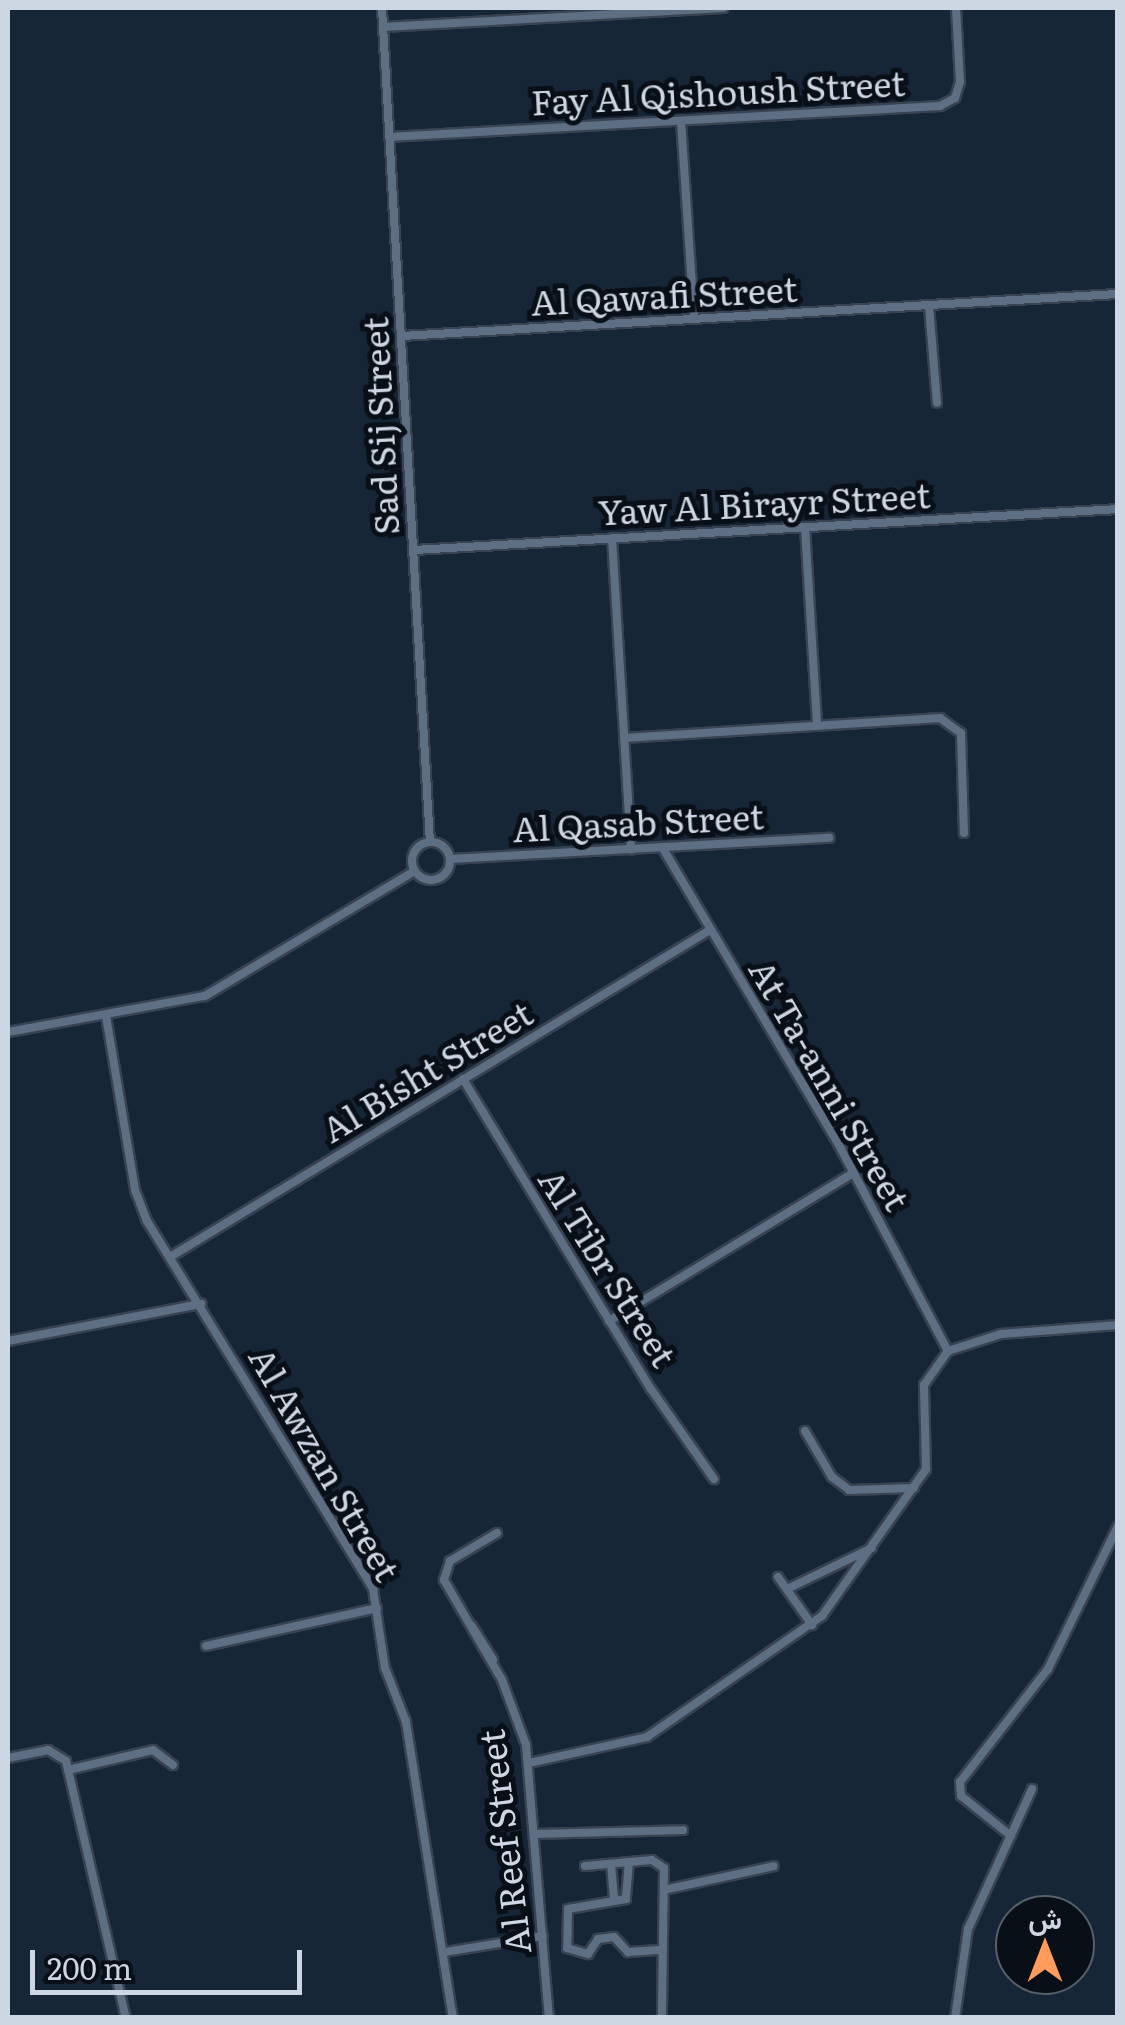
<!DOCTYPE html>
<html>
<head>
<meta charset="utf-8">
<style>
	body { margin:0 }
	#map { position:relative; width:1125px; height:2025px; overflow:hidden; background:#172637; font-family:Literata,Vazirmatn,serif }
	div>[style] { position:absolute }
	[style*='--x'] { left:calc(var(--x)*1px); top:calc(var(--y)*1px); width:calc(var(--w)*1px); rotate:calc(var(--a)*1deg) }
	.roads { filter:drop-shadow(2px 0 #384251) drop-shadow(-2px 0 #384251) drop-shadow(0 2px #384251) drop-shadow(0 -2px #384251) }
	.street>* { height:8px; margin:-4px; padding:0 4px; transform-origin:4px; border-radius:4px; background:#5e6f84 }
	.street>.ring { margin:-4px; padding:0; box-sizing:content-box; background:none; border:8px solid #5e6f84; border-radius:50% }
	span { translate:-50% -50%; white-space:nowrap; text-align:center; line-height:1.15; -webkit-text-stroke:10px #080f16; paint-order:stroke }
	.street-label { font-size:35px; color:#cdd7e3 }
	.frame { position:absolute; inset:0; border:10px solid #cdd7e3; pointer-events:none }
	.north { position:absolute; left:995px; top:1895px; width:100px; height:100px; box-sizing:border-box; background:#080f16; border:2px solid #575f68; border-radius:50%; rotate:0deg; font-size:28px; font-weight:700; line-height:40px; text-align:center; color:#cdd7e3 }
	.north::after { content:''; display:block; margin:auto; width:35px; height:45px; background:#ff9b5b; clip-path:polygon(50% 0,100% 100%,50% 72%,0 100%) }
	.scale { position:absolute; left:30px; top:1950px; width:272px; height:45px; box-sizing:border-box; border:5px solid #cdd7e3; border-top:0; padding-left:12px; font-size:30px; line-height:35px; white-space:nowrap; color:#cdd7e3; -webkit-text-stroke:8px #080f16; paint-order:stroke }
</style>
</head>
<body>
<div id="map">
	<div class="roads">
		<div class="street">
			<i style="--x:382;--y:8;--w:835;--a:86.71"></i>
			<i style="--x:383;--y:27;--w:341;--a:-3.2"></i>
			<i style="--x:681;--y:121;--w:198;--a:86.2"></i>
			<i style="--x:389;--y:137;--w:552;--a:-3.22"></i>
			<i style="--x:940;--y:106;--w:17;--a:-28"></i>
			<i style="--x:955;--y:98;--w:17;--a:-73"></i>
			<i style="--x:960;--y:82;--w:74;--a:-93.1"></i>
			<i style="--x:929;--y:306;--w:97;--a:85.3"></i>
			<i style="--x:402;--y:336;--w:717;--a:-3.36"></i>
			<i style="--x:805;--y:527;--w:199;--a:86.5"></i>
			<i style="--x:612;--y:538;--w:312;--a:86.5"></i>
			<i style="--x:414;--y:550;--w:705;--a:-3.33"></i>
			<i style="--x:624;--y:738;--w:317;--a:-3.6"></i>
			<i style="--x:940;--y:718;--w:26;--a:36"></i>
			<i style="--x:961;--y:733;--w:100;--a:88.3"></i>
			<i class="ring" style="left:412px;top:842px;width:30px;height:30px"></i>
			<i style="--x:662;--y:847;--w:351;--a:59.3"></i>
			<i style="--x:841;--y:1149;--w:229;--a:62.1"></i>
			<i style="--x:450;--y:859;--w:380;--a:-3.2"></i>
			<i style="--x:106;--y:1016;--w:176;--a:80.5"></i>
			<i style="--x:135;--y:1190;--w:33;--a:69"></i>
			<i style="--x:147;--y:1221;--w:432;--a:58.4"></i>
			<i style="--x:373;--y:1589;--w:80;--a:81.4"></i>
			<i style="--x:385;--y:1668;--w:58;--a:68.7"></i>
			<i style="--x:406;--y:1722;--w:300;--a:81"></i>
			<i style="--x:8;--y:1032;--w:200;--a:-10.4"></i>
			<i style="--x:205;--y:996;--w:244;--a:-30.8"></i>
			<i style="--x:463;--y:1079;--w:363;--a:58.8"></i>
			<i style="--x:651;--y:1389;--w:110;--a:55"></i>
			<i style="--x:170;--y:1257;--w:631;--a:-31.2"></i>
			<i style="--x:609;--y:1321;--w:285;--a:-31.2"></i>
			<i style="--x:8;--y:1341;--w:197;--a:-10.9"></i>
			<i style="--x:805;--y:1431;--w:53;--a:59.6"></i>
			<i style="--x:832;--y:1477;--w:21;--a:37"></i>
			<i style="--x:849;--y:1490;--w:65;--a:-1.8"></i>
			<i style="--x:497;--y:1533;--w:55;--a:149.2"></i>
			<i style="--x:450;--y:1561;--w:20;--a:108"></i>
			<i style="--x:444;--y:1580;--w:116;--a:59.9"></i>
			<i style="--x:502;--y:1680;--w:69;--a:69.7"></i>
			<i style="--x:526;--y:1745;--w:274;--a:85.2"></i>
			<i style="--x:778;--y:1577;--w:59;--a:54.7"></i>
			<i style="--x:787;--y:1589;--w:94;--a:-25.8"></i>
			<i style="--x:472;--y:1626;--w:40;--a:58"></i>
			<i style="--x:206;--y:1646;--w:175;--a:-12.5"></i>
			<i style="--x:8;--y:1758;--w:41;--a:-11.3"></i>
			<i style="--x:48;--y:1750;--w:21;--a:31"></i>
			<i style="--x:66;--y:1761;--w:264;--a:76.9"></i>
			<i style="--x:529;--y:1763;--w:121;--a:-12.4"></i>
			<i style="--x:647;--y:1737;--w:213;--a:-34.7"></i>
			<i style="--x:822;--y:1616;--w:180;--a:-54.7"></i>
			<i style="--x:926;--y:1469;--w:84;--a:-91.4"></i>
			<i style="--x:924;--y:1385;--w:42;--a:-54.8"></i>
			<i style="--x:948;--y:1351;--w:56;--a:-17.8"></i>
			<i style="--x:1001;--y:1334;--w:117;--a:-4.4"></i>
			<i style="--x:68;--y:1770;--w:87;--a:-13.2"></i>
			<i style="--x:153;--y:1750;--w:25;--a:37"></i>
			<i style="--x:535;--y:1834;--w:148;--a:-1.5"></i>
			<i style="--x:1011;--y:1836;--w:64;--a:-141.3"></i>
			<i style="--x:961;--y:1796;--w:14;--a:-94"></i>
			<i style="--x:960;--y:1782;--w:143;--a:-52.1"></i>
			<i style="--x:1048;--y:1669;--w:159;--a:-63.9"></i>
			<i style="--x:629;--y:1862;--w:37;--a:95"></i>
			<i style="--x:626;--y:1899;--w:59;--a:170.2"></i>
			<i style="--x:568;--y:1909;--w:39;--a:91"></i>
			<i style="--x:567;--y:1948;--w:22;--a:16"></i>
			<i style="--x:588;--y:1954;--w:18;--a:-56"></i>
			<i style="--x:598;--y:1939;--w:16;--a:-7"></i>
			<i style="--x:614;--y:1937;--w:21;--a:47"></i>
			<i style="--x:628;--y:1952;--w:30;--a:-4"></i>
			<i style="--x:611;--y:1864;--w:36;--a:85"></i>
			<i style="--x:585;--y:1866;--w:67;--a:-5.1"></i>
			<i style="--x:652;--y:1860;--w:14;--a:34"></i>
			<i style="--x:664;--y:1868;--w:150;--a:90.8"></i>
			<i style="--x:668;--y:1889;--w:108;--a:-12.2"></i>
			<i style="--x:445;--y:1952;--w:99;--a:-9.3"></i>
			<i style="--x:955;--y:2018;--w:90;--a:-81.7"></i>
			<i style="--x:968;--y:1929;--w:154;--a:-65.4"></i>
		</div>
	</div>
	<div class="street-label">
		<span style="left:718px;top:91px;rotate:-3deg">Fay Al Qishoush Street</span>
		<span style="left:664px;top:294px;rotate:-3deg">Al Qawafi Street</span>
		<span style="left:379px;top:426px;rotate:-93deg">Sad Sij Street</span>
		<span style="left:764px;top:502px;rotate:-3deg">Yaw Al Birayr Street</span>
		<span style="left:638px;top:821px;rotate:-3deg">Al Qasab Street</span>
		<span style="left:426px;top:1070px;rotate:-31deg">Al Bisht Street</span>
		<span style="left:831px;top:1084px;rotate:60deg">At Ta-anni Street</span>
		<span style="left:609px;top:1267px;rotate:58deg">Al Tibr Street</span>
		<span style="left:326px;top:1463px;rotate:60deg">Al Awzan Street</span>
		<span style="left:503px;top:1842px;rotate:-97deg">Al Reef Street</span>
	</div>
	<div class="frame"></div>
	<div class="north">ش</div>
	<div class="scale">200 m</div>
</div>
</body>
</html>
